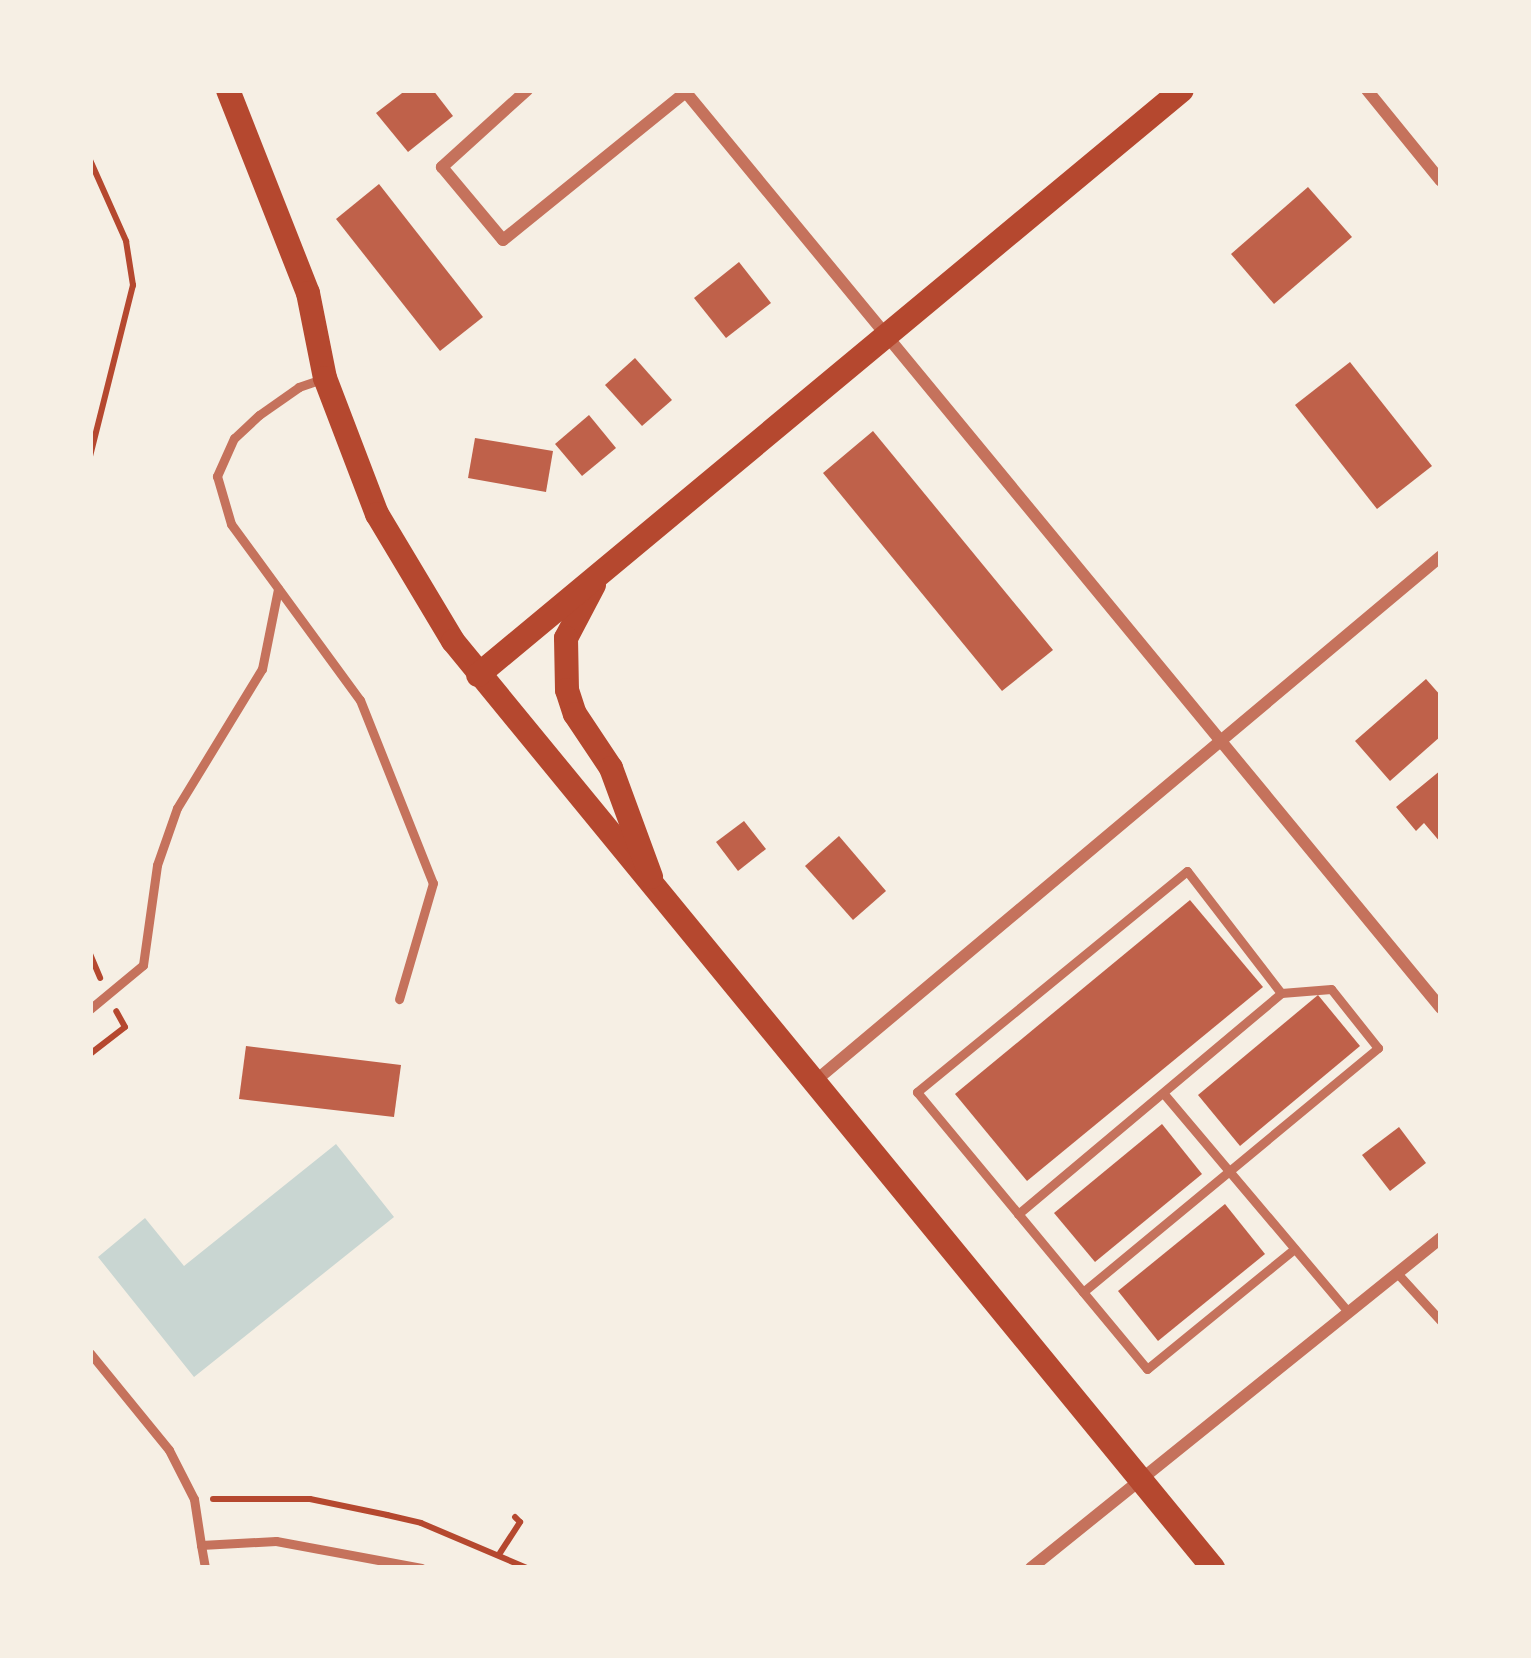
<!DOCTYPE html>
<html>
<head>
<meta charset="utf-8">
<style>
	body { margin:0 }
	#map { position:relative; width:1531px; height:1658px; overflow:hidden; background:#f6efe4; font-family:Barlow,sans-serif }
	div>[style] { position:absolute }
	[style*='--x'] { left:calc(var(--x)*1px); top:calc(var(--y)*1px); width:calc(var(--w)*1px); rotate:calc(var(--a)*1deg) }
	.water>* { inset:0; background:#c9d6d2 }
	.building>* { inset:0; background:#bf614a }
	.path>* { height:6px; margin:-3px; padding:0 3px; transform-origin:3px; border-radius:3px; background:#b5482f }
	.service>* { height:9px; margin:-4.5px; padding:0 4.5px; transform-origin:4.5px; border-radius:4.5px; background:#c5725c }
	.minor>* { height:12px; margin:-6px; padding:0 6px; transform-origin:6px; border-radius:6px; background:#c5725c }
	.secondary>* { height:24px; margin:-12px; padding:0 12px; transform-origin:12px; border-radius:12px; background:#b5482f }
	span { translate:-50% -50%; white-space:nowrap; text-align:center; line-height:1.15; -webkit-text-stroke:12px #f6efe4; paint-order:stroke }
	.frame { position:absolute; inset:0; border:93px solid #f6efe4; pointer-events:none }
</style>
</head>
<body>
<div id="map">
	<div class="water">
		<i style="clip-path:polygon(336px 1144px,394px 1217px,194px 1377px,98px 1257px,145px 1218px,184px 1266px)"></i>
	</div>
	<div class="building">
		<i style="clip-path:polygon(406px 90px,433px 90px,453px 116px,408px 152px,376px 113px)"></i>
		<i style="clip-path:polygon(379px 184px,483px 317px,440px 351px,336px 219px)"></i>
		<i style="clip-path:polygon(1308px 187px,1352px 237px,1274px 304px,1231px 254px)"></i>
		<i style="clip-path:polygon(739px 262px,771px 303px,726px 338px,694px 298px)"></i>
		<i style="clip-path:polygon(635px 358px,672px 400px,642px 426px,605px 385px)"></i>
		<i style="clip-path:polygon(1350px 362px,1432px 466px,1377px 509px,1295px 405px)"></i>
		<i style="clip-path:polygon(589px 415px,616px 448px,582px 476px,555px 444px)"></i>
		<i style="clip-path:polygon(873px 431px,1053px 650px,1002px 691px,823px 473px)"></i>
		<i style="clip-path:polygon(475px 438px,553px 451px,546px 492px,468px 478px)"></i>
		<i style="clip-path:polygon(1426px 679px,1441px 696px,1441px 736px,1390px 781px,1355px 741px)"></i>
		<i style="clip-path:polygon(1441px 770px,1441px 843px,1424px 823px,1416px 831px,1396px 807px)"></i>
		<i style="clip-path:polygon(744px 821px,766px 849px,738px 871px,716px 842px)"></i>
		<i style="clip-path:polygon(839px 836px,886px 891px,853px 920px,805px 866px)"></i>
		<i style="clip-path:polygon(1190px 900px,1263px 987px,1027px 1181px,955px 1094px)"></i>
		<i style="clip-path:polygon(1318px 995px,1360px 1046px,1240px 1146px,1198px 1095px)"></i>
		<i style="clip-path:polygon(246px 1046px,401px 1065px,394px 1117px,239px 1099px)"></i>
		<i style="clip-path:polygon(1162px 1124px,1202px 1174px,1095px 1262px,1054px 1213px)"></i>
		<i style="clip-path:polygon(1399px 1127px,1426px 1163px,1390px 1191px,1362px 1155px)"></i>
		<i style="clip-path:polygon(1225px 1204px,1265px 1254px,1158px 1341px,1118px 1291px)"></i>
	</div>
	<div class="path">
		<i style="--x:90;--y:160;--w:89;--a:66"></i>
		<i style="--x:126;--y:241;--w:45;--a:81"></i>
		<i style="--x:133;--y:285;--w:176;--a:104.1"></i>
		<i style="--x:90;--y:954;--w:26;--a:67"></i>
		<i style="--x:90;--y:1054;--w:44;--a:-37.6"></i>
		<i style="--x:125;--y:1027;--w:18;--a:-119"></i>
		<i style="--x:213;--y:1499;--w:97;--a:0"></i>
		<i style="--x:310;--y:1499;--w:79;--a:11.7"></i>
		<i style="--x:387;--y:1515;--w:35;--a:13"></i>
		<i style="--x:421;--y:1523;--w:115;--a:23"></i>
		<i style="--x:500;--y:1553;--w:37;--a:-57"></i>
		<i style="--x:520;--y:1522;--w:7;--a:-135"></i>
	</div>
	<div class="service">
		<i style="--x:325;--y:378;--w:28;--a:161"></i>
		<i style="--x:299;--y:387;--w:49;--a:145"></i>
		<i style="--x:259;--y:415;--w:34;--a:137"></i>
		<i style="--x:234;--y:438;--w:42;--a:114.1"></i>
		<i style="--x:217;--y:476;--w:50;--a:73.7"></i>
		<i style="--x:231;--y:524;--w:218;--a:53.8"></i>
		<i style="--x:360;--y:700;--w:197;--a:68.3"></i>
		<i style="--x:433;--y:883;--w:121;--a:106.3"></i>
		<i style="--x:90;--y:1009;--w:69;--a:-39.7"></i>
		<i style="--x:143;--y:965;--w:101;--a:-82"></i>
		<i style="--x:157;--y:865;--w:60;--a:-70.7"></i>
		<i style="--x:177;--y:808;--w:163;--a:-58.6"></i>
		<i style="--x:262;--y:669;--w:82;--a:-78.7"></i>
		<i style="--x:1164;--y:1094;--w:285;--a:49.8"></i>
		<i style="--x:1018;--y:1214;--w:344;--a:-40"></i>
		<i style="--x:1397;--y:1273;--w:65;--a:47.5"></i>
		<i style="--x:1083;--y:1292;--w:383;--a:-39.6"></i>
		<i style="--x:1378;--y:1048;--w:75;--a:-128.5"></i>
		<i style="--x:1331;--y:989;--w:50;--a:175.4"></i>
		<i style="--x:1281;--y:993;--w:154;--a:-127.6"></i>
		<i style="--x:1187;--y:871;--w:349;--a:140.7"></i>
		<i style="--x:917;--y:1092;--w:360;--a:50.3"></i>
		<i style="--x:1147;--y:1369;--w:190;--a:-39.2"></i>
		<i style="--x:90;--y:1353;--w:125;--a:50.8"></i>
		<i style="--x:169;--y:1450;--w:55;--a:63"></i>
		<i style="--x:194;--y:1499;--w:47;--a:81.3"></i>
		<i style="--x:201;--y:1545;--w:75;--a:-3.1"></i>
		<i style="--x:276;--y:1541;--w:148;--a:10.5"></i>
		<i style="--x:201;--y:1545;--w:23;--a:80"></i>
	</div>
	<div class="minor">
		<i style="--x:527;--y:90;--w:115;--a:137.8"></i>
		<i style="--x:442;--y:167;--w:95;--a:50.1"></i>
		<i style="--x:503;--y:240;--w:235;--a:-39"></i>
		<i style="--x:684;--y:90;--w:1190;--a:50.49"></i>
		<i style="--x:1367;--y:90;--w:117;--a:50.9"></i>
		<i style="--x:814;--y:1082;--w:818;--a:-39.99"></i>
		<i style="--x:1031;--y:1568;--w:526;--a:-38.83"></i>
	</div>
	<div class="secondary">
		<i style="--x:228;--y:90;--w:218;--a:68.5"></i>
		<i style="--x:308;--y:293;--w:87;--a:78.7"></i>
		<i style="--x:325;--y:378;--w:146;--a:69.1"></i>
		<i style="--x:377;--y:514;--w:148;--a:59.1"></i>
		<i style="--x:453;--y:641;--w:1199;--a:50.65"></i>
		<i style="--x:594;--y:585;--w:60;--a:117.8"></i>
		<i style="--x:566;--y:638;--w:52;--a:88.9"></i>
		<i style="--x:567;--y:690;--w:25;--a:72"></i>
		<i style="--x:575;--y:714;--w:65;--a:56.3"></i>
		<i style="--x:611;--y:768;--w:116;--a:69.8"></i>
		<i style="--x:478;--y:675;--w:915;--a:-39.73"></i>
	</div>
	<div class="frame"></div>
</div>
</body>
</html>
